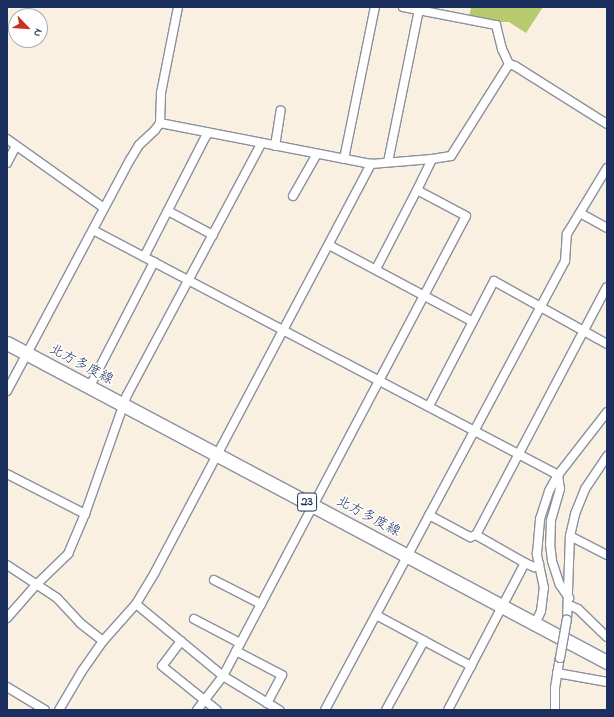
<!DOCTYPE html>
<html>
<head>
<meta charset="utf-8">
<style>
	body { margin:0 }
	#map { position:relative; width:614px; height:717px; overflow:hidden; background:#f9f0e2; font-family:"Indie Flower","Klee One",sans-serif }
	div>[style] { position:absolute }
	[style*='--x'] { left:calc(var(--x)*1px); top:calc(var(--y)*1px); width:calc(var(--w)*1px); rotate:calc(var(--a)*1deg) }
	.green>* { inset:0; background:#b7ca6e }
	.roads { filter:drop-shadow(1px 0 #8a90a0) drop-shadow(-1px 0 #8a90a0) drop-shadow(0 1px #8a90a0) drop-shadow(0 -1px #8a90a0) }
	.street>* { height:8px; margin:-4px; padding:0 4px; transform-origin:4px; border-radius:4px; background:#fff }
	.primary>* { height:13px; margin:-6.5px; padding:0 6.5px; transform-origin:6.5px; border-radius:6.5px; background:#fff }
	.bridges { filter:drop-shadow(1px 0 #8a90a0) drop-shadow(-1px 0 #8a90a0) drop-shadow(0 1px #8a90a0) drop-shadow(0 -1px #8a90a0) }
	.street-bridge>* { height:8px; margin:-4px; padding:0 4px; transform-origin:4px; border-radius:4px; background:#fff }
	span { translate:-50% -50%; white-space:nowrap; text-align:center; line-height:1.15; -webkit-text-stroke:3px #fff; paint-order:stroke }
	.shield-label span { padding:1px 3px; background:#fff; border:1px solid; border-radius:3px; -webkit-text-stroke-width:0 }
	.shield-label { font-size:13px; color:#1b2f5e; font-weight:700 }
	.street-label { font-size:14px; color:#1b2f5e }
	.frame { position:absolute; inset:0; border:8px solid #1b2f5e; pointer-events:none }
	.north { position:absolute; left:8px; top:8px; width:40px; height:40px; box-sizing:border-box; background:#fff; border:1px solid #a4acbf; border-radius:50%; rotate:115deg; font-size:11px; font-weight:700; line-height:16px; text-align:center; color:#1b2f5e }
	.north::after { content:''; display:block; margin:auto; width:14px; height:18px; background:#c8321e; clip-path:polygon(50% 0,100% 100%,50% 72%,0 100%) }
</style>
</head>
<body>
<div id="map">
	<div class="green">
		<i style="clip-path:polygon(465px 7px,543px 7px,526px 33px,509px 22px,497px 22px,469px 17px,471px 8px)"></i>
	</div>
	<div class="roads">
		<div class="street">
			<i style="--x:403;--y:7;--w:95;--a:11"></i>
			<i style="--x:496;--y:25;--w:25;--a:76"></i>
			<i style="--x:502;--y:49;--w:17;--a:65"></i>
			<i style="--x:509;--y:64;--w:6;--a:18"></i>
			<i style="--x:515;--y:66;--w:109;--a:32.2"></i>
			<i style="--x:7;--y:139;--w:119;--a:35.4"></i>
			<i style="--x:275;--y:146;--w:36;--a:-81"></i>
			<i style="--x:344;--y:159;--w:155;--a:-78.5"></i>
			<i style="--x:432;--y:159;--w:19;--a:-9"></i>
			<i style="--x:451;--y:156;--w:109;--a:-57.8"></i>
			<i style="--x:388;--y:162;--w:155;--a:-78.5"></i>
			<i style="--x:7;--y:163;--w:19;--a:-62"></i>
			<i style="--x:293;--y:196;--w:48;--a:-60.3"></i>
			<i style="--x:168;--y:211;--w:51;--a:28.1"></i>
			<i style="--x:580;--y:213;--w:31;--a:29"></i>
			<i style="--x:93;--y:230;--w:526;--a:27.78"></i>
			<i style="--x:558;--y:475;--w:80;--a:-52.1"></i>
			<i style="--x:329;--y:245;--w:163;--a:28.1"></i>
			<i style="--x:144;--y:257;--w:136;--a:-62.9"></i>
			<i style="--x:206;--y:136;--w:4;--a:-90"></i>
			<i style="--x:376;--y:269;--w:89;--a:-62.6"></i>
			<i style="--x:89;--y:388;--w:142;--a:-62.7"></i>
			<i style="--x:7;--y:391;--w:262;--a:-62"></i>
			<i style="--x:130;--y:160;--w:17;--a:-59"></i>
			<i style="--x:139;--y:145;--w:22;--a:-43"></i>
			<i style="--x:155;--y:130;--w:9;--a:-54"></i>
			<i style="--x:160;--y:123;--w:30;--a:-88"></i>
			<i style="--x:161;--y:93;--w:88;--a:-78.8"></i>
			<i style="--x:429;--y:406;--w:141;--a:-62.5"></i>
			<i style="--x:494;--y:281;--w:129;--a:29.1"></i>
			<i style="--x:7;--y:474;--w:88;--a:27.1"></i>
			<i style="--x:429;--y:515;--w:47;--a:28.2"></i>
			<i style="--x:470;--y:537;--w:6;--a:-18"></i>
			<i style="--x:476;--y:535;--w:280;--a:-62.2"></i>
			<i style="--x:476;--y:535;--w:56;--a:29.7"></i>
			<i style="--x:570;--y:536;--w:42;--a:27.2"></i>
			<i style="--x:7;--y:565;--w:60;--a:33.4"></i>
			<i style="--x:57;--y:598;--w:34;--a:47"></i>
			<i style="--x:80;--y:623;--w:29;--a:38"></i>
			<i style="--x:214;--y:580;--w:53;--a:27.1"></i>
			<i style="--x:136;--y:604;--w:113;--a:39.6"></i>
			<i style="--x:223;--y:676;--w:520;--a:-62.15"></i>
			<i style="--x:466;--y:216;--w:55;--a:-152"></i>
			<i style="--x:417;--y:190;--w:34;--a:-64"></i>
			<i style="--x:432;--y:159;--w:61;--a:175.3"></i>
			<i style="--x:371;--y:164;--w:215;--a:-169"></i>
			<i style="--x:569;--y:605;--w:10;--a:24"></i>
			<i style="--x:578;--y:609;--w:40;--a:44"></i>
			<i style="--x:376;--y:615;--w:108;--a:28.2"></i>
			<i style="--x:7;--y:618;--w:44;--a:-48.7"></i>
			<i style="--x:36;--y:585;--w:45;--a:-44.1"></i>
			<i style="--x:68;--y:554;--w:43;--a:-67"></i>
			<i style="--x:85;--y:514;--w:126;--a:-70.6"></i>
			<i style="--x:127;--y:395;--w:285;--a:-61.9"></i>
			<i style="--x:194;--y:619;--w:52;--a:27.6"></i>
			<i style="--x:567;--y:620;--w:84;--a:-88"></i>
			<i style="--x:570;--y:536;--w:23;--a:-77"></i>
			<i style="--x:575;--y:514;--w:27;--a:-68"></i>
			<i style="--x:585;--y:489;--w:40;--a:-56"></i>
			<i style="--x:535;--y:624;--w:14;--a:-65"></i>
			<i style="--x:541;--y:611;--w:23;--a:-83"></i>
			<i style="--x:544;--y:588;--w:35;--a:-102"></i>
			<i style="--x:537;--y:554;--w:35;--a:-85"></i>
			<i style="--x:540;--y:519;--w:29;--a:-72"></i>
			<i style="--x:549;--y:491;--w:18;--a:-61"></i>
			<i style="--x:558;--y:475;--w:14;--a:82"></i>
			<i style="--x:560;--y:489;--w:33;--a:106"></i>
			<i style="--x:551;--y:521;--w:23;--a:92"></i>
			<i style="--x:550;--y:544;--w:17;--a:83"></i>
			<i style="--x:552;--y:561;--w:25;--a:72"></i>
			<i style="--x:560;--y:585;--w:16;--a:55"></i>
			<i style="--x:181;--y:641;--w:31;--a:127"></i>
			<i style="--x:162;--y:666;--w:70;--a:38.7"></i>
			<i style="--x:236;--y:651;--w:52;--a:27.6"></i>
			<i style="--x:282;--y:675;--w:32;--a:118"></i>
			<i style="--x:557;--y:673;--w:51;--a:10.2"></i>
			<i style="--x:7;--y:687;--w:44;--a:31.2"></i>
			<i style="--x:59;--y:710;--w:45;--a:-59.5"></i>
			<i style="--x:82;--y:671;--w:37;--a:-55"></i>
			<i style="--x:103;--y:641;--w:50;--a:-48.3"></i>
			<i style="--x:136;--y:604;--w:37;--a:-59"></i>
			<i style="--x:155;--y:572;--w:462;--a:-62.1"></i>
			<i style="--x:197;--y:710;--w:43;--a:-52.6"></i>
			<i style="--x:223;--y:676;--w:66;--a:31.3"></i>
			<i style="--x:325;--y:710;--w:509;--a:-61.87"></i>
			<i style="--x:565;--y:261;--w:27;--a:-86"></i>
			<i style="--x:567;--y:234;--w:77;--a:-58.8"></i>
			<i style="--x:386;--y:710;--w:79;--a:-61.2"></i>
			<i style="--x:448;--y:710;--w:166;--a:-62.4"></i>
			<i style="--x:525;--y:563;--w:10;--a:24"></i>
			<i style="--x:534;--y:567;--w:6;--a:-31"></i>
			<i style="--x:555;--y:710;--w:22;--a:-90"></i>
			<i style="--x:555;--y:688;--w:30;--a:-81"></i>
		</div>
		<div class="primary">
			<i style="--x:7;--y:343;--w:680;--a:28"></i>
		</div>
	</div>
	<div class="bridges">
		<div class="street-bridge">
			<i style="--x:560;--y:658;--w:39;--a:-80"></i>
		</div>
	</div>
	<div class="shield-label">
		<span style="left:307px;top:502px">23</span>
	</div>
	<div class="street-label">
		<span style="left:81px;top:365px;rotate:28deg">北方多度線</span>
		<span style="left:368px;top:517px;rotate:28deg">北方多度線</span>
	</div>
	<div class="frame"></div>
	<div class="north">N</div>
</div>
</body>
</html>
